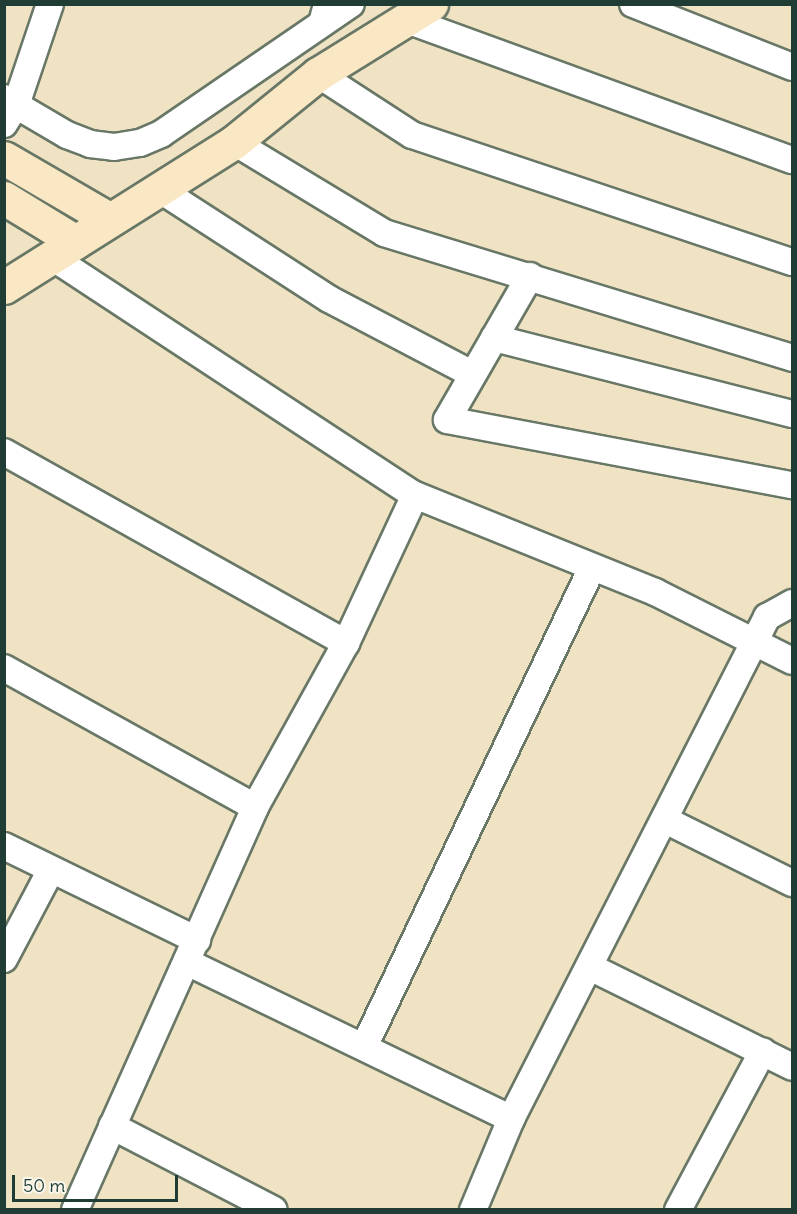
<!DOCTYPE html>
<html>
<head>
<meta charset="utf-8">
<style>
	body { margin:0 }
	#map { position:relative; width:797px; height:1214px; overflow:hidden; background:#efe3c4; font-family:Delius,sans-serif }
	div>[style] { position:absolute }
	[style*='--x'] { left:calc(var(--x)*1px); top:calc(var(--y)*1px); width:calc(var(--w)*1px); rotate:calc(var(--a)*1deg) }
	.roads { filter:drop-shadow(2px 0 #687766) drop-shadow(-2px 0 #687766) drop-shadow(0 2px #687766) drop-shadow(0 -2px #687766) }
	.lane>* { height:14px; margin:-7px; padding:0 7px; transform-origin:7px; border-radius:7px; background:#fff }
	.street>* { height:26px; margin:-13px; padding:0 13px; transform-origin:13px; border-radius:13px; background:#fff }
	.secondary>* { height:33px; margin:-16.5px; padding:0 16.5px; transform-origin:16.5px; border-radius:16.5px; background:#fae7c3 }
	span { translate:-50% -50%; white-space:nowrap; text-align:center; line-height:1.15; -webkit-text-stroke:4.5px #fbf7ec; paint-order:stroke }
	.frame { position:absolute; inset:0; border:6px solid #1f3d34; pointer-events:none }
	.scale { position:absolute; left:12px; top:1175px; width:166px; height:27px; box-sizing:border-box; border:3px solid #1f3d34; border-top:0; padding-left:8px; font-size:18px; line-height:21px; white-space:nowrap; color:#1f3d34; -webkit-text-stroke:4px #fbf7ec; paint-order:stroke }
</style>
</head>
<body>
<div id="map">
	<div class="roads">
		<div class="lane">
			<i style="--x:315;--y:26;--w:23;--a:-75"></i>
		</div>
		<div class="street">
			<i style="--x:633;--y:4;--w:171;--a:21.6"></i>
			<i style="--x:407;--y:20;--w:410;--a:20"></i>
			<i style="--x:318;--y:74;--w:112;--a:33"></i>
			<i style="--x:412;--y:135;--w:401;--a:18.5"></i>
			<i style="--x:4;--y:98;--w:73;--a:30.4"></i>
			<i style="--x:67;--y:135;--w:25;--a:21"></i>
			<i style="--x:90;--y:144;--w:24;--a:7"></i>
			<i style="--x:114;--y:147;--w:26;--a:-9"></i>
			<i style="--x:140;--y:143;--w:23;--a:-23"></i>
			<i style="--x:161;--y:134;--w:230;--a:-34.4"></i>
			<i style="--x:4;--y:124;--w:22;--a:-58"></i>
			<i style="--x:16;--y:105;--w:107;--a:-71.4"></i>
			<i style="--x:234;--y:142;--w:175;--a:31.2"></i>
			<i style="--x:384;--y:233;--w:427;--a:17"></i>
			<i style="--x:159;--y:189;--w:202;--a:32.9"></i>
			<i style="--x:329;--y:299;--w:161;--a:27.7"></i>
			<i style="--x:52;--y:257;--w:434;--a:33.3"></i>
			<i style="--x:415;--y:495;--w:259;--a:22"></i>
			<i style="--x:655;--y:592;--w:153;--a:26.7"></i>
			<i style="--x:530;--y:276;--w:166;--a:120"></i>
			<i style="--x:447;--y:420;--w:351;--a:10.7"></i>
			<i style="--x:494;--y:338;--w:308;--a:14.3"></i>
			<i style="--x:4;--y:452;--w:392;--a:29.2"></i>
			<i style="--x:4;--y:668;--w:287;--a:29"></i>
			<i style="--x:665;--y:820;--w:142;--a:26.4"></i>
			<i style="--x:4;--y:846;--w:215;--a:26"></i>
			<i style="--x:4;--y:959;--w:101;--a:-62.2"></i>
			<i style="--x:189;--y:963;--w:358;--a:25.8"></i>
			<i style="--x:590;--y:967;--w:225;--a:26.3"></i>
			<i style="--x:364;--y:1047;--w:530;--a:-64.55"></i>
			<i style="--x:112;--y:1126;--w:182;--a:27.4"></i>
			<i style="--x:75;--y:1210;--w:441;--a:-65.9"></i>
			<i style="--x:255;--y:807;--w:188;--a:-61"></i>
			<i style="--x:346;--y:643;--w:163;--a:-65"></i>
			<i style="--x:473;--y:1210;--w:99;--a:-67.3"></i>
			<i style="--x:511;--y:1119;--w:564;--a:-62.98"></i>
			<i style="--x:767;--y:617;--w:29;--a:-29"></i>
			<i style="--x:678;--y:1210;--w:180;--a:-61.9"></i>
		</div>
		<div class="secondary">
			<i style="--x:4;--y:158;--w:121;--a:30.2"></i>
			<i style="--x:4;--y:198;--w:84;--a:31.4"></i>
			<i style="--x:4;--y:287;--w:272;--a:-32.2"></i>
			<i style="--x:234;--y:142;--w:108;--a:-39"></i>
			<i style="--x:318;--y:74;--w:133;--a:-31.8"></i>
		</div>
	</div>
	<div class="frame"></div>
	<div class="scale">50 m</div>
</div>
</body>
</html>
